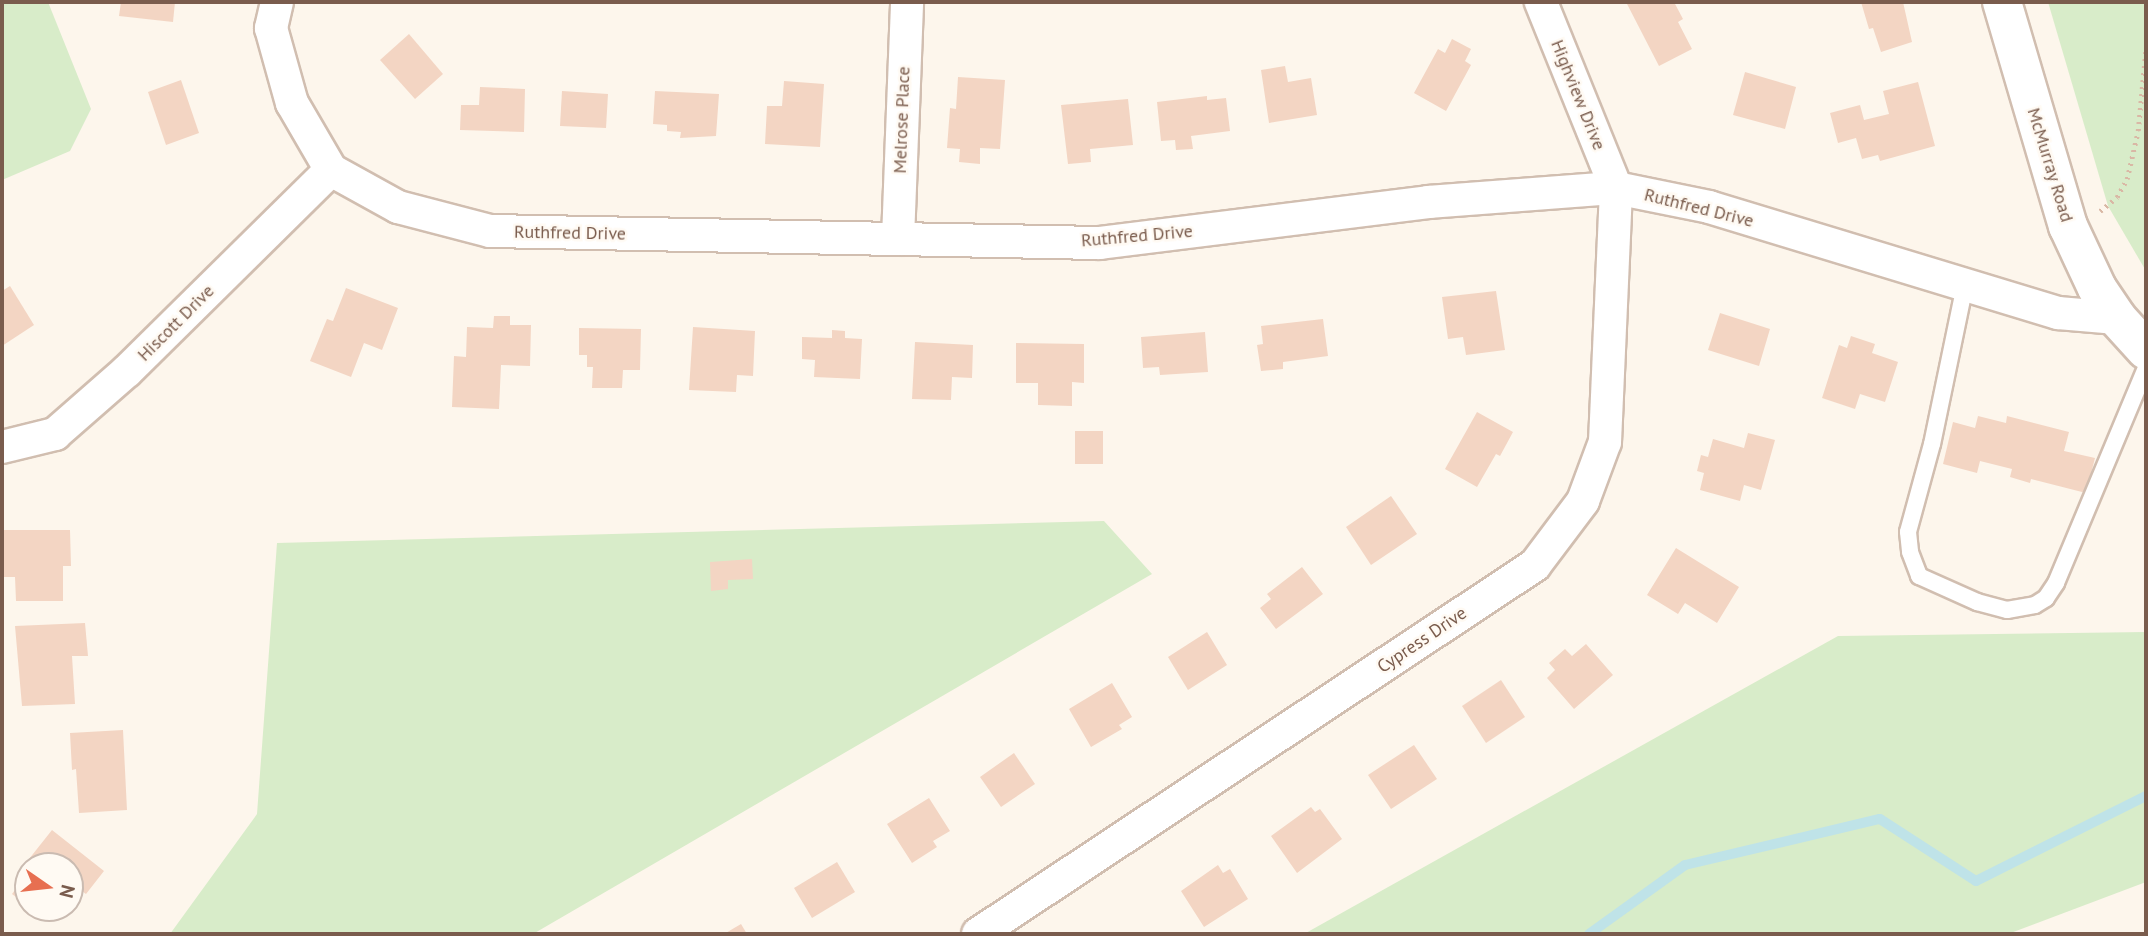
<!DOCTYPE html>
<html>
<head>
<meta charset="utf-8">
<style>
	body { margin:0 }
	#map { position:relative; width:2148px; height:936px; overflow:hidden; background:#fdf6ec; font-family:"PT Sans",sans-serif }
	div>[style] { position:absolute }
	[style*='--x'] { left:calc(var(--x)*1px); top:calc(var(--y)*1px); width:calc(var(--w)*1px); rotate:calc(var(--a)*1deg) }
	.green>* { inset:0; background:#d8ecc9 }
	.stream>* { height:10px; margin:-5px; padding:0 5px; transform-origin:5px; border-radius:5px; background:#bfe3e8 }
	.building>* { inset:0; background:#f3d5c3 }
	.path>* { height:4.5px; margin-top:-2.25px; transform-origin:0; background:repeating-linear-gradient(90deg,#d9b8a5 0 2px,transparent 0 7px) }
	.roads { filter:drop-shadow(2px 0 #d1beb0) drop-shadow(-2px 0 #d1beb0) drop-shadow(0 2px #d1beb0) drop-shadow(0 -2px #d1beb0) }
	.service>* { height:16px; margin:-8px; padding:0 8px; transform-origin:8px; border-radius:8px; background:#fff }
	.minor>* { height:32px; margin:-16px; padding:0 16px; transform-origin:16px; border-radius:16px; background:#fff }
	.secondary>* { height:38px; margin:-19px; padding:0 19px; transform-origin:19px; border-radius:19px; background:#fff }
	span { translate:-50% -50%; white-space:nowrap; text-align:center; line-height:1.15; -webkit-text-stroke:5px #fffaf3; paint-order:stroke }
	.street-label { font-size:18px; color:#7a5c4d }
	.frame { position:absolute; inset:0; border:4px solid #7a5c4d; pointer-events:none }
	.north { position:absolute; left:14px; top:852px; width:70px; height:70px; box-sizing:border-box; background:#fffaf3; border:2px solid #cabbb1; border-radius:50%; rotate:104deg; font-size:19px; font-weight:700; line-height:28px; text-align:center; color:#7a5c4d }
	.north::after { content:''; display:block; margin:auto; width:24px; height:32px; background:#e76f51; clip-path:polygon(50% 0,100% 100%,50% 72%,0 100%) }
</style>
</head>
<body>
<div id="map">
	<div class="green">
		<i style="clip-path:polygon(2px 2px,48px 2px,91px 109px,70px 151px,2px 180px)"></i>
		<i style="clip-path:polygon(2048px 2px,2146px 2px,2146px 271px,2108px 206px)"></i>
		<i style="clip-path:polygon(1104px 521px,1152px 574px,533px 934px,170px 934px,257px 814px,277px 543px)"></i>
		<i style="clip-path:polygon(2146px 632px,2146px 882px,2008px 934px,1304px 934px,1838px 636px)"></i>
	</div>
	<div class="stream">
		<i style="--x:1589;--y:934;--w:118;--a:-35.7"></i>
		<i style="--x:1685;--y:865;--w:200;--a:-13.3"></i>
		<i style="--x:1880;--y:819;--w:114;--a:32.9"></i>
		<i style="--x:1976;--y:881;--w:190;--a:-26.6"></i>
	</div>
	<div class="building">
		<i style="clip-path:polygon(121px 2px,175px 2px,173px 22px,119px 16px)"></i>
		<i style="clip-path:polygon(1626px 2px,1674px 2px,1683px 19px,1678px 22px,1692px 49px,1659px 66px)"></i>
		<i style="clip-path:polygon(1861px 2px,1903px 2px,1912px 42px,1881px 52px,1873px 28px,1869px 29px)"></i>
		<i style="clip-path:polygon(409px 34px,443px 74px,415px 99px,380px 60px)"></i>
		<i style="clip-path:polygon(1452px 39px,1471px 49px,1465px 61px,1471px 65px,1446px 111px,1414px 93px,1438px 49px,1445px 53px)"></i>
		<i style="clip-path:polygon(1285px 66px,1288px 82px,1311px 78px,1317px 115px,1269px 123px,1261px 70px)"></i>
		<i style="clip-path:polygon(1745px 72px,1796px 87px,1785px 129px,1733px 115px)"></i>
		<i style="clip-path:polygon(958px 77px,1005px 80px,1000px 149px,980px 148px,980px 164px,959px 162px,960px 149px,947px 148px,950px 108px,956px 109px)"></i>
		<i style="clip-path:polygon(181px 80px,199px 133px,166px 145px,148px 92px)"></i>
		<i style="clip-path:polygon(784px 81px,824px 84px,820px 147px,765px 144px,767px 106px,782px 106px)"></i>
		<i style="clip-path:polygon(1918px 82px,1935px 146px,1880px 161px,1878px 155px,1862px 159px,1856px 138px,1838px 143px,1830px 113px,1860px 105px,1864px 120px,1889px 114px,1883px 91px)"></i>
		<i style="clip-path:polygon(480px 87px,525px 89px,524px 132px,460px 130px,461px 105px,479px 105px)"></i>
		<i style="clip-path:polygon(562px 91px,608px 94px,606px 128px,560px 126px)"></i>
		<i style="clip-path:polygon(655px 91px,719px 94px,716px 136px,680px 138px,681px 132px,667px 131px,667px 125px,653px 124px)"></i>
		<i style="clip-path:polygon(1207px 96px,1207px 100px,1226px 98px,1230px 131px,1191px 136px,1193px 149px,1176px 150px,1175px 140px,1161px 141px,1157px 102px)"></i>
		<i style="clip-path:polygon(1128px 99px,1133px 145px,1090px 149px,1091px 162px,1068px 164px,1061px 105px)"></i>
		<i style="clip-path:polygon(10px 286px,34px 325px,2px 346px,2px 291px)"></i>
		<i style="clip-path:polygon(346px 288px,398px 308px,382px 350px,364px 343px,351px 377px,310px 361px,327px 319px,333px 321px)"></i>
		<i style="clip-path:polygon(1496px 291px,1505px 350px,1466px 355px,1463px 337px,1448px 339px,1442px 297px)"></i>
		<i style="clip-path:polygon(1720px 313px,1770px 329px,1759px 366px,1708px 350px)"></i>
		<i style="clip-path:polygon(494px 316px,510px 316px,510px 325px,531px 325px,530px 366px,501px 365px,499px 409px,452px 407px,454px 356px,466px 357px,467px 327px,493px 328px)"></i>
		<i style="clip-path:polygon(1323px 319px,1328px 356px,1283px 362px,1283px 369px,1261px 371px,1257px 345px,1263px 344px,1261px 326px)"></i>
		<i style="clip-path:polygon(693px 327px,755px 331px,753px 376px,737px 375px,736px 392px,689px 390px)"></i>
		<i style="clip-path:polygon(579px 328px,641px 329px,640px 370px,623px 370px,622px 388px,592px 388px,593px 367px,587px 367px,587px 355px,579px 355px)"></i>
		<i style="clip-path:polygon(832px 330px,845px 331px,845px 338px,862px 339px,860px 379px,814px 377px,815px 360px,802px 359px,802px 337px,832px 338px)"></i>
		<i style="clip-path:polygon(1205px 332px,1208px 372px,1160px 375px,1159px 367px,1143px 368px,1141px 337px)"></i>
		<i style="clip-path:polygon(1851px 336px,1875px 344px,1872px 353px,1898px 362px,1885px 402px,1860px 394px,1855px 409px,1822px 398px,1839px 345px,1847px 348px)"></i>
		<i style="clip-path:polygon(915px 342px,973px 345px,972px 378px,952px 377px,951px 400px,912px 399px)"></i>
		<i style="clip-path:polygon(1016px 343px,1084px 344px,1084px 383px,1072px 382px,1072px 406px,1038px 405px,1038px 383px,1016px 383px)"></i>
		<i style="clip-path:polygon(1477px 412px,1513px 432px,1500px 456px,1496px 454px,1477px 487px,1445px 469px)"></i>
		<i style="clip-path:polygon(1978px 416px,2006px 423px,2007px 416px,2069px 432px,2064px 451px,2095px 458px,2086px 493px,2031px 479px,2030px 483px,2010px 477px,2012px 469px,1980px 461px,1977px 473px,1943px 464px,1953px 422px,1975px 428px)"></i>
		<i style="clip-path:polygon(1075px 431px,1103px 431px,1103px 464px,1075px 464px)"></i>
		<i style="clip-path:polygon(1748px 433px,1775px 440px,1761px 490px,1744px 485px,1740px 501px,1700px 490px,1704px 473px,1697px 471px,1701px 455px,1708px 457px,1713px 439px,1744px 448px)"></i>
		<i style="clip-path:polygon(1391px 496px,1417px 534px,1371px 565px,1346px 527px)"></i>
		<i style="clip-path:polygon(3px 530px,70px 530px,71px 566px,63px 566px,63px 601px,16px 601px,15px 577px,3px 577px)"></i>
		<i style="clip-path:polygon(1676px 548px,1739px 587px,1717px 623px,1685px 603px,1678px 614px,1647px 595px)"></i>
		<i style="clip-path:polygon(752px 559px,753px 579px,728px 580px,728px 589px,711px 591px,710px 562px)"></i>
		<i style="clip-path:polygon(1302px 567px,1323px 594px,1276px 629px,1260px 608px,1271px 599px,1267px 594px)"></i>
		<i style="clip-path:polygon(85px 623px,88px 656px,72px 656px,75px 704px,22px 706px,15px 626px)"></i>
		<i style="clip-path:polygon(1207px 632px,1227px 665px,1188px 690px,1168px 657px)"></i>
		<i style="clip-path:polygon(1586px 644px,1613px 675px,1574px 709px,1547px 678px,1555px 670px,1549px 663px,1565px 649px,1572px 656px)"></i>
		<i style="clip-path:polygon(1501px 680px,1525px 717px,1486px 743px,1462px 706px)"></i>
		<i style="clip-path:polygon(1112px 683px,1132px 717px,1119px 725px,1122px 729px,1091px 747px,1069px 709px)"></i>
		<i style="clip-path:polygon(123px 730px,127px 810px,79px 813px,76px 769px,72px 770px,70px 733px)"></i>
		<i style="clip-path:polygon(1414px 745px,1437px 779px,1391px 809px,1368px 775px)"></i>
		<i style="clip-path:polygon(1014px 753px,1035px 784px,1001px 807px,980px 777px)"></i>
		<i style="clip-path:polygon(929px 798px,950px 831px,933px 841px,937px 847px,912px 863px,887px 824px)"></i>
		<i style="clip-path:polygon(1311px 807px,1315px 812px,1320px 809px,1342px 839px,1297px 873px,1271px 836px)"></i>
		<i style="clip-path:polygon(52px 830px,104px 871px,86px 894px,72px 884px,70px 887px,70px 866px,34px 866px,29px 859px)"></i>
		<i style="clip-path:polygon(837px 862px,855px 892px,812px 918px,794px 888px)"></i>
		<i style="clip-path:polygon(1218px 865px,1223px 873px,1230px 869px,1248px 899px,1204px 927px,1181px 891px)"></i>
		<i style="clip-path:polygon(28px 873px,28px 906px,12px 894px)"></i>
		<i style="clip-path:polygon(30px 908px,53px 908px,44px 919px)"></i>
		<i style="clip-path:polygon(741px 924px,747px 934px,724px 934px)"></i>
	</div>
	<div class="path">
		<i style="--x:2100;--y:211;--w:22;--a:-39"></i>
		<i style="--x:2117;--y:197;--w:21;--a:-61"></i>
		<i style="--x:2127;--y:179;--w:49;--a:-77.1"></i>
		<i style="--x:2138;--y:131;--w:84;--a:-84.6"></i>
	</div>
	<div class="roads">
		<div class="service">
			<i style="--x:1965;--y:285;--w:162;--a:101.7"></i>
			<i style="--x:1932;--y:444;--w:91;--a:105.3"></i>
			<i style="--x:1908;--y:532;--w:20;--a:84"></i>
			<i style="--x:1910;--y:552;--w:26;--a:69"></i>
			<i style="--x:1919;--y:576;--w:64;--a:24.1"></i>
			<i style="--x:1977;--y:602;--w:31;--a:15"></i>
			<i style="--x:2007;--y:610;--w:28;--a:-10"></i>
			<i style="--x:2035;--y:605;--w:13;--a:-32"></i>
			<i style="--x:2046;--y:598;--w:18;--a:-56"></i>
			<i style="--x:2056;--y:583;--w:233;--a:-67.3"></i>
		</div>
		<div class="minor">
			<i style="--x:277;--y:2;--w:27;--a:103"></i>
			<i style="--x:271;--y:28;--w:78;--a:74.4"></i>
			<i style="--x:292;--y:103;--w:78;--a:59.8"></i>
			<i style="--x:331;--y:170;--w:77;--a:28.9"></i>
			<i style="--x:398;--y:207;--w:95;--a:14.6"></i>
			<i style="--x:490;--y:231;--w:610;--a:1.13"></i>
			<i style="--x:1100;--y:243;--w:331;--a:-7.1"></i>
			<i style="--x:1428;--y:202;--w:189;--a:-4.3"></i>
			<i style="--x:1616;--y:188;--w:95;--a:11.5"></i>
			<i style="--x:1709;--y:207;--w:365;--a:16.9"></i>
			<i style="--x:2058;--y:313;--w:59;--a:4.8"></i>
			<i style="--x:898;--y:239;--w:237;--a:-87.8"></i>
			<i style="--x:2;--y:447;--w:55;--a:-13.8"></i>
			<i style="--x:55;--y:434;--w:96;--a:-41.2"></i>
			<i style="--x:127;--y:371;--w:286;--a:-44.6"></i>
			<i style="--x:978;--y:934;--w:668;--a:-33.52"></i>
			<i style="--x:1535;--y:565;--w:80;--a:-53.1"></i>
			<i style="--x:1583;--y:501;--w:63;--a:-69.6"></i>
			<i style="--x:1605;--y:442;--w:254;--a:-87.5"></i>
			<i style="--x:1616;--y:188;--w:201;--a:-112"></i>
		</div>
		<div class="secondary">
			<i style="--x:2002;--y:2;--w:234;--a:73.6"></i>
			<i style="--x:2068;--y:226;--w:68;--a:64.9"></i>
			<i style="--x:2097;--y:288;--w:36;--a:56"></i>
			<i style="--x:2117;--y:318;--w:43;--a:47.8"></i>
		</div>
	</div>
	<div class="street-label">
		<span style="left:1578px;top:95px;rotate:68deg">Highview Drive</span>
		<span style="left:902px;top:120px;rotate:-88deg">Melrose Place</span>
		<span style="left:2050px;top:165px;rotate:73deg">McMurray Road</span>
		<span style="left:1699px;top:208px;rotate:14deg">Ruthfred Drive</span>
		<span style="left:570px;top:233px;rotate:1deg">Ruthfred Drive</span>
		<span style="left:1137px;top:236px;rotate:-5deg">Ruthfred Drive</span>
		<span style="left:176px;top:323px;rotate:-45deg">Hiscott Drive</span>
		<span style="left:1422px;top:640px;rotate:-34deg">Cypress Drive</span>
	</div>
	<div class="frame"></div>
	<div class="north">N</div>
</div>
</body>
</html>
